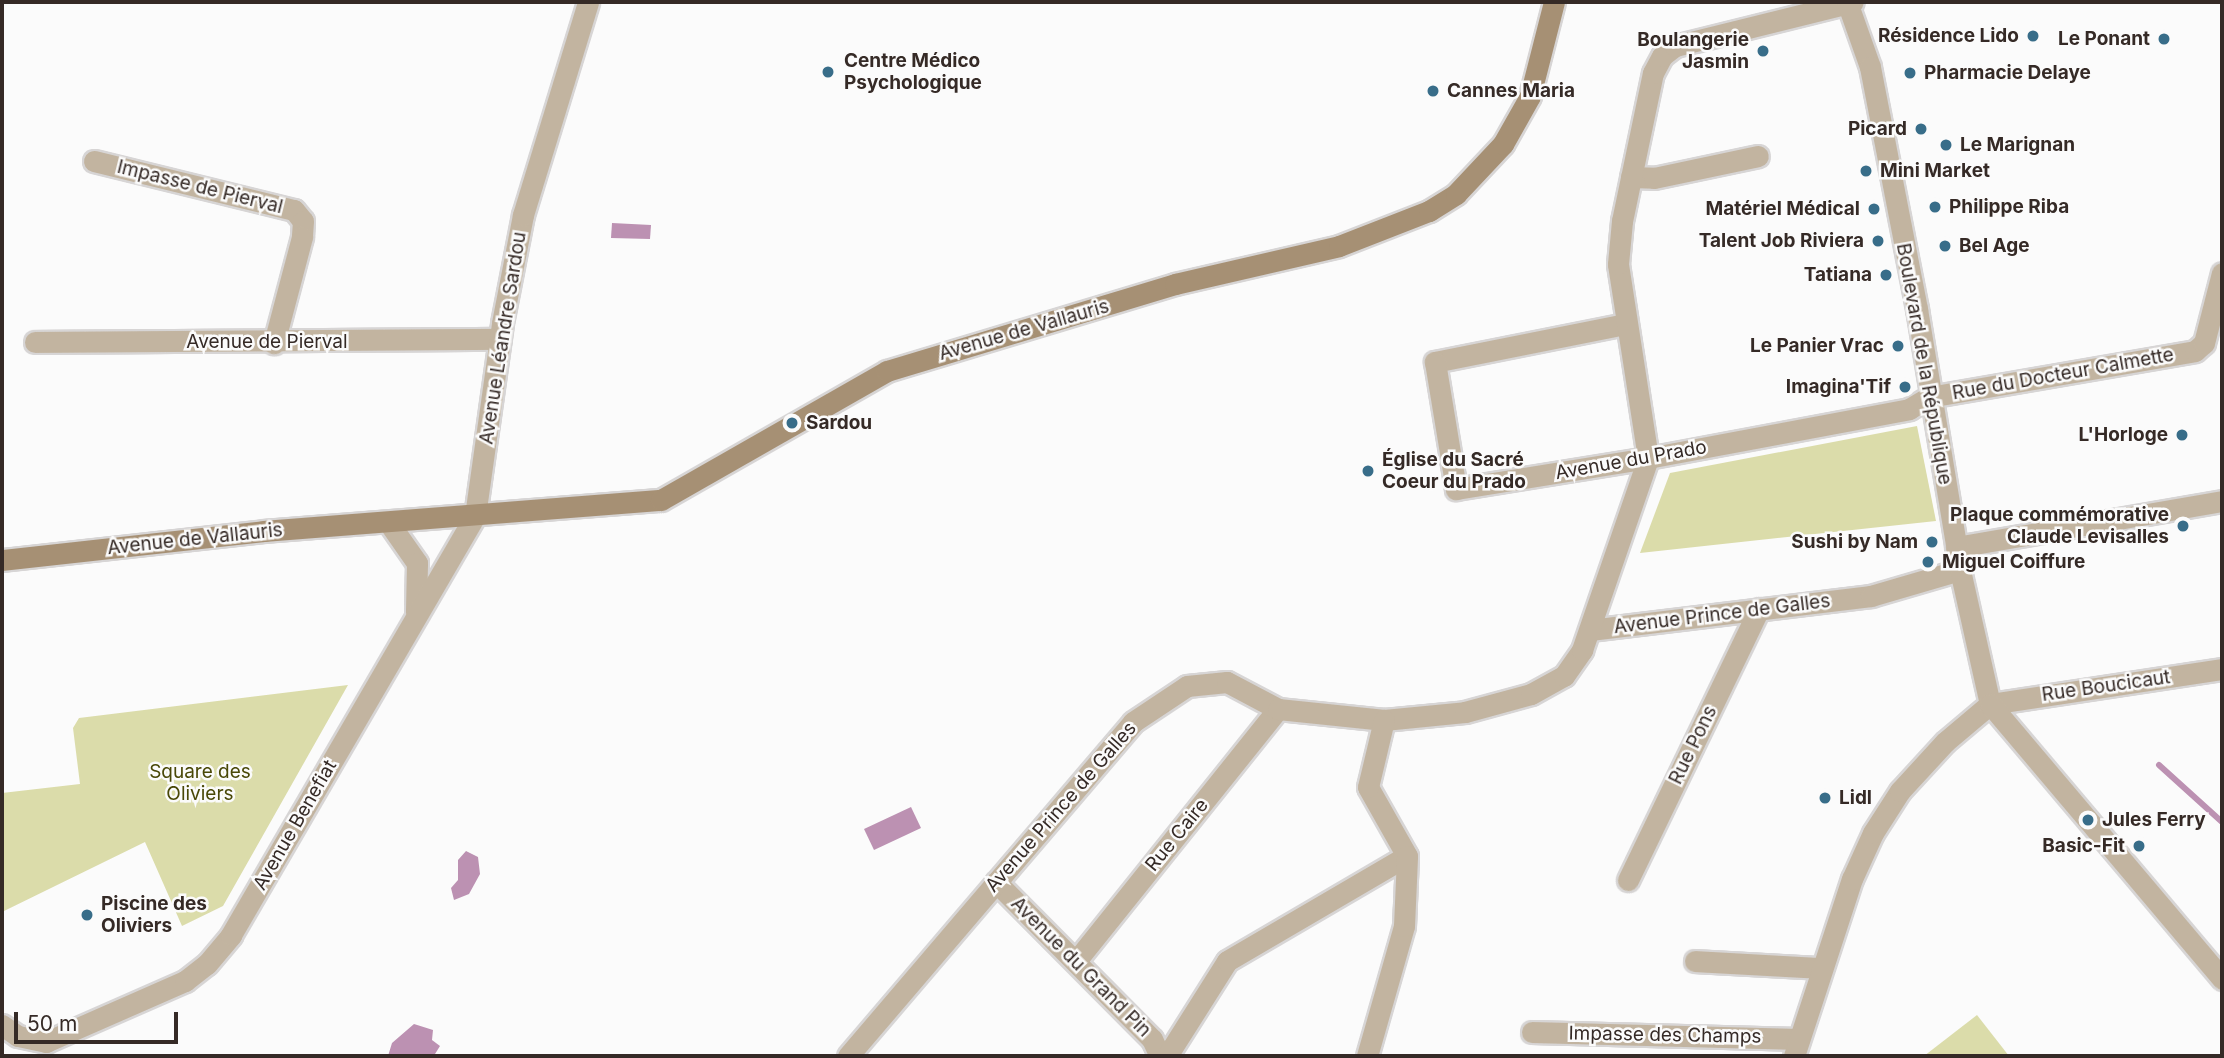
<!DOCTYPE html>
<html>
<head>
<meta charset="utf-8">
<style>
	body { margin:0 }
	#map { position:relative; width:2224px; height:1058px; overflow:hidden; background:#fbfbfb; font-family:Inter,sans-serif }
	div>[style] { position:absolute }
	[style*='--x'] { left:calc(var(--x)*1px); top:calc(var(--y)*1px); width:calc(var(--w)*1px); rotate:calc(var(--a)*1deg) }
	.green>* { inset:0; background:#dbdcaa }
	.water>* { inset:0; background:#bc91b2 }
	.stream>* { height:6px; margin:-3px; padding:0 3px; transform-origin:3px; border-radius:3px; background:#bc91b2 }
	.roads { filter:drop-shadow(2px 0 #d7d5d5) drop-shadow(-2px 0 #d7d5d5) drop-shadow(0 2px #d7d5d5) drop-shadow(0 -2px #d7d5d5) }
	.minor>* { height:21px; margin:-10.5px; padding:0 10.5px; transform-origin:10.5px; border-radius:10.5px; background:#c2b4a0 }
	.tertiary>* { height:21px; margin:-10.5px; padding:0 10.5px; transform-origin:10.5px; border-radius:10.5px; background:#c2b4a0 }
	.secondary>* { height:21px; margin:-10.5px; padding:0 10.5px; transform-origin:10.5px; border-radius:10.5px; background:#a69074 }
	.dots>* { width:19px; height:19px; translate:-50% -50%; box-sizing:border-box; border:4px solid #fbfbfb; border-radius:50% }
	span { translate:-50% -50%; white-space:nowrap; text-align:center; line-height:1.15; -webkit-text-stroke:5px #fbfbfb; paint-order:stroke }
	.poi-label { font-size:19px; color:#352a26; font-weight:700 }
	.right { translate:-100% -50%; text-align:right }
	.left { translate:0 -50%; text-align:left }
	.street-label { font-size:19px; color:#352a26 }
	.park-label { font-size:19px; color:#494807 }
	.frame { position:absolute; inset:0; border:4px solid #352a26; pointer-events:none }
	.scale { position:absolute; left:14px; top:1012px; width:164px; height:32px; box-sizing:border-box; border:4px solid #352a26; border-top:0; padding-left:9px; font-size:21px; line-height:24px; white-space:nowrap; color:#352a26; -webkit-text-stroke:5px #fbfbfb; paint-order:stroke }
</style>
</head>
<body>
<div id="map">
	<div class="green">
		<i style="clip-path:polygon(1917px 426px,1936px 521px,1640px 553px,1670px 473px)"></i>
		<i style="clip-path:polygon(348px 685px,223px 906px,182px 926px,145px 842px,2px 912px,2px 793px,80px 784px,73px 728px,79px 718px)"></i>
		<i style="clip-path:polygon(1977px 1015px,2009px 1056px,1924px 1056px)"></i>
	</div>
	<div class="water">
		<i style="clip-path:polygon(612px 223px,651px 225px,650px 239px,611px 238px)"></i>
		<i style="clip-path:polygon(911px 807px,921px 828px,874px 850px,864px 829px)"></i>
		<i style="clip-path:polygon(466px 851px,478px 857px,480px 874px,469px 894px,454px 900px,451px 888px,458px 880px,458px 860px)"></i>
		<i style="clip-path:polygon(414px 1024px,433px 1030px,432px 1040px,440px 1046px,435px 1054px,388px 1056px,392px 1043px)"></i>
	</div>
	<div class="stream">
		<i style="--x:2159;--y:765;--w:85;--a:42.1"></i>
	</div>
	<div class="roads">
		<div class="minor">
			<i style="--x:94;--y:161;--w:206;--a:13.8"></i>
			<i style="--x:294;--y:210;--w:14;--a:51"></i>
			<i style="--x:303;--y:221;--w:16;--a:94"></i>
			<i style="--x:302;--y:237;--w:110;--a:104.8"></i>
			<i style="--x:1631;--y:177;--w:23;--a:2"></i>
			<i style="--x:1654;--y:178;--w:106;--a:-11.9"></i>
			<i style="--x:1625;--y:324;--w:194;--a:168.7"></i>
			<i style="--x:1435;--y:362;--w:129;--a:80.6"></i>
			<i style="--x:1456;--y:489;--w:194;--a:-9.2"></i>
			<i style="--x:1648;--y:458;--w:266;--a:-10.6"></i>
			<i style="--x:1909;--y:409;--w:23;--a:-31"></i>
			<i style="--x:1929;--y:397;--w:270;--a:-9.8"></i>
			<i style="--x:2195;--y:351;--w:12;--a:-42"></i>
			<i style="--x:2204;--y:343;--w:72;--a:-75.6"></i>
			<i style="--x:35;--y:342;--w:465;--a:-0.4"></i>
			<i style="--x:389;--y:523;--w:49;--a:55"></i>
			<i style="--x:417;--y:563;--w:49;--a:91.2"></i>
			<i style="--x:1956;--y:547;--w:270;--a:-9.8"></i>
			<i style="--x:1590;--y:630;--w:283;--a:-6.9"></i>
			<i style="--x:1871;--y:596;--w:93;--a:-16.3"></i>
			<i style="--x:1628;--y:880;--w:301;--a:-64.2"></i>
			<i style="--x:996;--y:882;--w:221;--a:45.2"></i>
			<i style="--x:1152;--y:1039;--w:19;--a:65"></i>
			<i style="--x:1076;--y:961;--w:323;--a:-51.3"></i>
			<i style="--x:1695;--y:961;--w:126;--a:3.2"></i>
			<i style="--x:2;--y:1025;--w:19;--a:35"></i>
			<i style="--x:18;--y:1036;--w:29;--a:12"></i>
			<i style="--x:1532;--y:1032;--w:267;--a:1.5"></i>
			<i style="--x:46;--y:1042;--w:152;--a:-23.7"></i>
			<i style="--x:185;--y:981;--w:28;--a:-38"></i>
			<i style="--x:207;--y:964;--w:38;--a:-50"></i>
			<i style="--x:231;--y:935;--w:485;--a:-59.8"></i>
			<i style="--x:475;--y:516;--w:195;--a:-82"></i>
			<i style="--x:502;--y:323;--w:110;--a:-79"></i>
			<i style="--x:523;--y:215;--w:223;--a:-73"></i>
			<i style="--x:848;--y:1056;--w:439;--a:-49.5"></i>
			<i style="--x:1133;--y:722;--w:65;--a:-33.7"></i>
			<i style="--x:1187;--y:686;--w:40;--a:-5.7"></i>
			<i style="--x:1227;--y:682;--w:58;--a:27.9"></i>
			<i style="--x:1278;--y:709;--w:107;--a:5.9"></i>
			<i style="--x:1384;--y:720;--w:81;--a:-5.6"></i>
			<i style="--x:1465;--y:712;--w:68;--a:-15.3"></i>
			<i style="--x:1531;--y:694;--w:38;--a:-29"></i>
			<i style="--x:1564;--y:676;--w:32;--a:-55"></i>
			<i style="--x:1582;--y:650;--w:203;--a:-71"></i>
			<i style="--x:1648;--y:458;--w:196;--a:-98.8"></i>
			<i style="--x:1618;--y:264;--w:43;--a:-84.7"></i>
			<i style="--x:1622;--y:221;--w:151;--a:-78.2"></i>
			<i style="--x:1653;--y:73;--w:19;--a:-62"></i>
			<i style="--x:1662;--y:56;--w:16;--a:-38"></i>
			<i style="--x:1675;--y:46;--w:183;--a:-13.9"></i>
			<i style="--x:1167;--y:1056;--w:112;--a:-57.7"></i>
			<i style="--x:1227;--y:961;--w:208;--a:-30.3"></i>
			<i style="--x:1407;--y:856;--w:79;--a:-119.5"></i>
			<i style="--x:1368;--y:787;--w:69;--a:-76.6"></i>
			<i style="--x:1367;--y:1056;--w:135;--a:-74.1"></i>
			<i style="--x:1404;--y:926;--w:70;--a:-87.5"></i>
			<i style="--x:1794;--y:1056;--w:186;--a:-71.9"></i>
			<i style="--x:1852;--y:879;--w:51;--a:-65.5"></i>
			<i style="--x:1873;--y:833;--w:50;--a:-57.3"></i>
			<i style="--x:1900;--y:791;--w:67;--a:-47.4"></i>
			<i style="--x:1945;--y:742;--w:59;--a:-40.2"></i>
			<i style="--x:1990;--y:704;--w:235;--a:-8.6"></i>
		</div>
		<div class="tertiary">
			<i style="--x:1847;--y:2;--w:69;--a:70.5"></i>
			<i style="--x:1870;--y:67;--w:247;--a:79"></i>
			<i style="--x:1917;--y:309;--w:265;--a:80.6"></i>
			<i style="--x:1960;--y:570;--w:137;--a:77.4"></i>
			<i style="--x:1990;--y:704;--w:360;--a:49.8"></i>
		</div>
		<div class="secondary">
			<i style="--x:2;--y:560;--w:264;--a:-6.3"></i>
			<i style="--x:264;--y:531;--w:398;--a:-4.5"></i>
			<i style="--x:661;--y:500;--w:260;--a:-29.7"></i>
			<i style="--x:887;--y:371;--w:301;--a:-16.8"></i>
			<i style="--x:1175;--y:284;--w:168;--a:-13"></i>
			<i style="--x:1339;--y:246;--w:97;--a:-21.3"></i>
			<i style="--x:1429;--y:211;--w:32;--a:-32"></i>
			<i style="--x:1456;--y:194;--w:69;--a:-46.8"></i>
			<i style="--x:1503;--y:144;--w:55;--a:-60.6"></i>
			<i style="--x:1530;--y:96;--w:97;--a:-75.7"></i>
		</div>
	</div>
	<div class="dots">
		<i style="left:2033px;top:36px;background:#386d89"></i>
		<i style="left:2164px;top:39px;background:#386d89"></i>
		<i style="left:1763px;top:51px;background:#386d89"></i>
		<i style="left:828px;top:72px;background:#386d89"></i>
		<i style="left:1910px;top:73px;background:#386d89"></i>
		<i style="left:1433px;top:91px;background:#386d89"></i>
		<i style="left:1921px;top:129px;background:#386d89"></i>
		<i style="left:1946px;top:145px;background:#386d89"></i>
		<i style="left:1866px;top:171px;background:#386d89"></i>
		<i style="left:1935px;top:207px;background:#386d89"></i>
		<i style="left:1874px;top:209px;background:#386d89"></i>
		<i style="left:1878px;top:241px;background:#386d89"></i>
		<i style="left:1945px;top:246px;background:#386d89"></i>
		<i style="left:1886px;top:275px;background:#386d89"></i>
		<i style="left:1898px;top:346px;background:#386d89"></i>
		<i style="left:1905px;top:387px;background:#386d89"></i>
		<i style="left:792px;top:423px;background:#386d89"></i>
		<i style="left:2182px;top:435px;background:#386d89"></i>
		<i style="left:1368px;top:471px;background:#386d89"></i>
		<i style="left:2183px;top:526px;background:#386d89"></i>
		<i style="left:1932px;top:542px;background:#386d89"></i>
		<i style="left:1928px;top:562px;background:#386d89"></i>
		<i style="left:1825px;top:798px;background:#386d89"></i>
		<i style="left:2088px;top:820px;background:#386d89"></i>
		<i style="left:2139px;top:846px;background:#386d89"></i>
		<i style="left:87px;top:915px;background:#386d89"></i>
	</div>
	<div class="poi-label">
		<span class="right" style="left:2019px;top:36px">Résidence Lido</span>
		<span class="right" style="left:2150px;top:39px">Le Ponant</span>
		<span class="right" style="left:1749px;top:51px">Boulangerie<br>Jasmin</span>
		<span class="left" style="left:844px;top:72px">Centre Médico<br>Psychologique</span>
		<span class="left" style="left:1924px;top:73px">Pharmacie Delaye</span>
		<span class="left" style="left:1447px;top:91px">Cannes Maria</span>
		<span class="right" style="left:1907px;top:129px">Picard</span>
		<span class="left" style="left:1960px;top:145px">Le Marignan</span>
		<span class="left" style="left:1880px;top:171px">Mini Market</span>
		<span class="left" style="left:1949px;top:207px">Philippe Riba</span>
		<span class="right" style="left:1860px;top:209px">Matériel Médical</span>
		<span class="right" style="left:1864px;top:241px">Talent Job Riviera</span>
		<span class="left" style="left:1959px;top:246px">Bel Age</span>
		<span class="right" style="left:1872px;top:275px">Tatiana</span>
		<span class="right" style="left:1884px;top:346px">Le Panier Vrac</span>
		<span class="right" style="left:1891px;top:387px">Imagina'Tif</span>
		<span class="left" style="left:806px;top:423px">Sardou</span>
		<span class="right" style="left:2168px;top:435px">L'Horloge</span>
		<span class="left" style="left:1382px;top:471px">Église du Sacré<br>Coeur du Prado</span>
		<span class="right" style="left:2169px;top:526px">Plaque commémorative<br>Claude Levisalles</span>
		<span class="right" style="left:1918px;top:542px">Sushi by Nam</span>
		<span class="left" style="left:1942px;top:562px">Miguel Coiffure</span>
		<span class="left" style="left:1839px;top:798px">Lidl</span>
		<span class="left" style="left:2102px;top:820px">Jules Ferry</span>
		<span class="right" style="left:2125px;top:846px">Basic-Fit</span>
		<span class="left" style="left:101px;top:915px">Piscine des<br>Oliviers</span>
	</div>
	<div class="street-label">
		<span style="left:200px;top:187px;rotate:14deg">Impasse de Pierval</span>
		<span style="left:1024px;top:330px;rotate:-16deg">Avenue de Vallauris</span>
		<span style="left:503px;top:338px;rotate:-81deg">Avenue Léandre Sardou</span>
		<span style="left:267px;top:342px">Avenue de Pierval</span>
		<span style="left:1924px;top:364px;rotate:80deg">Boulevard de la République</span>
		<span style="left:2063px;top:374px;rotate:-10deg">Rue du Docteur Calmette</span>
		<span style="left:1631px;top:460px;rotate:-10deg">Avenue du Prado</span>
		<span style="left:195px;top:539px;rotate:-6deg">Avenue de Vallauris</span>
		<span style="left:1722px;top:614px;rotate:-7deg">Avenue Prince de Galles</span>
		<span style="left:2106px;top:686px;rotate:-8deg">Rue Boucicaut</span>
		<span style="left:1693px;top:745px;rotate:-64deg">Rue Pons</span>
		<span style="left:1061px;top:807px;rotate:-49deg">Avenue Prince de Galles</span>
		<span style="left:295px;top:825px;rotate:-60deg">Avenue Benefiat</span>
		<span style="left:1177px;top:835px;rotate:-51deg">Rue Caire</span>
		<span style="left:1081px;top:967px;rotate:45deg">Avenue du Grand Pin</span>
		<span style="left:1665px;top:1035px;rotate:1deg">Impasse des Champs</span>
	</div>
	<div class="park-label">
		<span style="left:200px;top:783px">Square des<br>Oliviers</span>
	</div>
	<div class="frame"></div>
	<div class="scale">50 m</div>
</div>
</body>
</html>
